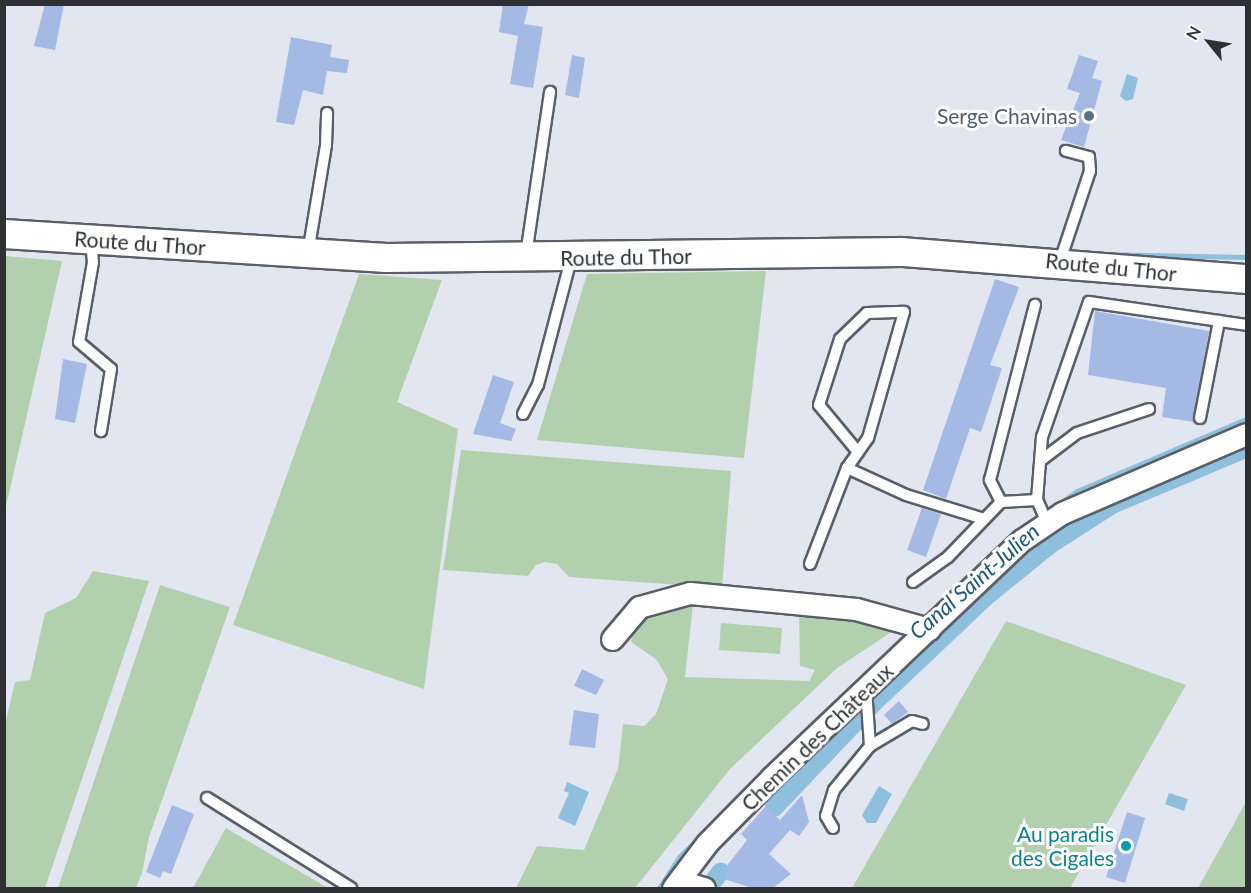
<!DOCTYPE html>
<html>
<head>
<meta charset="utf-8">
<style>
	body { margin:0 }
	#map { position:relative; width:1251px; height:893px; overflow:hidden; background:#e1e6f1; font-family:Lato,sans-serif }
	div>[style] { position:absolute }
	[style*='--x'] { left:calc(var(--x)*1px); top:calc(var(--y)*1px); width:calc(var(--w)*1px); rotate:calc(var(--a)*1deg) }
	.green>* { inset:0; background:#b3d0ae }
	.water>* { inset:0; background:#8ebfdc }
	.stream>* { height:5px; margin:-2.5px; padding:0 2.5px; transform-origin:2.5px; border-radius:2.5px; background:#8ebfdc }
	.canal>* { height:18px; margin:-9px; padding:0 9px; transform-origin:9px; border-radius:9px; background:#8ebfdc }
	.building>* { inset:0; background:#a5b9e5 }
	.roads { filter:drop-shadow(2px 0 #5a5f67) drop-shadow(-2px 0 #5a5f67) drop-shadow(0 2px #5a5f67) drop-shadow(0 -2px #5a5f67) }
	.lane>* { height:10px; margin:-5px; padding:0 5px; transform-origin:5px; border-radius:5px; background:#fff }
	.street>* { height:21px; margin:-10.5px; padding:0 10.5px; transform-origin:10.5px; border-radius:10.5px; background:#fff }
	.secondary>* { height:28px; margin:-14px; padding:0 14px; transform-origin:14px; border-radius:14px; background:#fff }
	.dots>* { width:16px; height:16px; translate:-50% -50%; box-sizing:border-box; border:3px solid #fff; border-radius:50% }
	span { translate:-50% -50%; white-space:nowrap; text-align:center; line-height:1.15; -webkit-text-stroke:6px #fff; paint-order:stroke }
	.service-label { font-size:21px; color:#4e5e75 }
	.right { translate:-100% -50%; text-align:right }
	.street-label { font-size:21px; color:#2e3034 }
	.culture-label { font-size:21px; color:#0d838f }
	.water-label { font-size:22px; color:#1e5977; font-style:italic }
	.frame { position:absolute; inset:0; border:6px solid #2e3034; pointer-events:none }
	.north { position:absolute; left:1179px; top:12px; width:60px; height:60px; -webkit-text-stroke:4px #fff; paint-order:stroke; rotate:300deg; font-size:16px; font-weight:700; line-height:24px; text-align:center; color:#2e3034 }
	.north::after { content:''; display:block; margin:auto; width:21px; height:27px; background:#2e3034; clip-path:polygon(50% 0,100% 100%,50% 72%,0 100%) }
</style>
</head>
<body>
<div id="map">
	<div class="green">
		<i style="clip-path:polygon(5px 256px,62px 261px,5px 511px,4px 256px)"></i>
		<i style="clip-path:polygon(766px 271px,744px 458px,537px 440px,587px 274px)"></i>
		<i style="clip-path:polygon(359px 274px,442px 280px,397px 402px,458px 429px,424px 689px,233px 625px)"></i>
		<i style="clip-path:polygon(461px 450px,731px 471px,722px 588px,569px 577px,557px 564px,545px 562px,536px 565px,528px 576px,443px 570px)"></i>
		<i style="clip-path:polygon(93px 571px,149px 581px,45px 888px,5px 888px,4px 729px,15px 682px,30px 680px,45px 613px,76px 598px)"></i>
		<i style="clip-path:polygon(160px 585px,230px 607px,149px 837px,142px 873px,136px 888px,58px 888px)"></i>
		<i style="clip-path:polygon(693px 604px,685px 677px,809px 681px,815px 670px,800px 666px,799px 612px,853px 616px,896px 629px,837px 668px,730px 769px,635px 888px,516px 888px,537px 846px,584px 850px,618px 769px,623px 724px,644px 726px,656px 714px,668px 679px,657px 660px,631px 642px,634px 626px,658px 607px)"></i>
		<i style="clip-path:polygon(1006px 621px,1186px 685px,1070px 888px,852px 888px)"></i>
		<i style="clip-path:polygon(721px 623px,782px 628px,780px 654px,719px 650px)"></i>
		<i style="clip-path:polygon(1246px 802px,1246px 888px,1198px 888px)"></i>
		<i style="clip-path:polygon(226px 828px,328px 888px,193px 888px)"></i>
	</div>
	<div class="water">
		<i style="clip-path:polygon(1127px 74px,1138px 78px,1133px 99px,1126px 101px,1120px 96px)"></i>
		<i style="clip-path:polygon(567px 782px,589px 792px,575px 826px,558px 818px,569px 793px,564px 791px)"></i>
		<i style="clip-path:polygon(879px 786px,892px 794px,876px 823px,867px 823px,862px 815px)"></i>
		<i style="clip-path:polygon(1169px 793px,1188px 799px,1184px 811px,1165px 804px)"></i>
	</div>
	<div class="stream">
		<i style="--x:1100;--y:254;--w:146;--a:1.2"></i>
		<i style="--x:1057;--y:505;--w:24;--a:-35"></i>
		<i style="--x:1077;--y:491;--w:184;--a:-23.1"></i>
		<i style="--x:920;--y:621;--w:129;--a:-42.5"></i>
		<i style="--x:860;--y:679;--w:71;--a:-43.9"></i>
		<i style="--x:659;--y:888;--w:38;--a:-57"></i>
		<i style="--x:680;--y:856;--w:27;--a:-45"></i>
	</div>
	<div class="canal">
		<i style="--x:774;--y:808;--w:148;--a:-46.4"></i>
		<i style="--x:876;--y:701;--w:151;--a:-43.4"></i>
		<i style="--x:986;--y:597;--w:82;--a:-39.1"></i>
		<i style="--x:1050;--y:545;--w:74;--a:-32.8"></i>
		<i style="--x:1112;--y:505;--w:145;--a:-22.7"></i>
		<i style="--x:711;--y:884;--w:16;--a:-52"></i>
	</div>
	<div class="building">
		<i style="clip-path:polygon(45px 4px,64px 4px,55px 50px,34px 46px)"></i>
		<i style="clip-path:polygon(503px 4px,529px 4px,524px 24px,543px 27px,533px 88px,510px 84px,518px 36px,499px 32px)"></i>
		<i style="clip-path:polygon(291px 37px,332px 45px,330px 57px,349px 60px,347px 73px,327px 71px,323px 95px,303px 90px,294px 125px,276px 122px)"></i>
		<i style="clip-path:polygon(572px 55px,585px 58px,579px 98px,565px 95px)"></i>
		<i style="clip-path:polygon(1079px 55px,1098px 61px,1092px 78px,1102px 81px,1084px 147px,1061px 140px,1080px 93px,1067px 89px)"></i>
		<i style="clip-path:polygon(995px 279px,1019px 287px,990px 365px,1002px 368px,981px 432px,970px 428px,946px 499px,923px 490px)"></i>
		<i style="clip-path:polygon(1095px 311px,1209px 331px,1194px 422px,1162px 417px,1166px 388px,1088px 375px)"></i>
		<i style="clip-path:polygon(63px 359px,87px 364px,75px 423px,55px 419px)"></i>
		<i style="clip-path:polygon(493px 375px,514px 382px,500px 423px,516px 429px,511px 441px,473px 434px)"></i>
		<i style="clip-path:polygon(922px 508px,941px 514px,926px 557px,907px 550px)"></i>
		<i style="clip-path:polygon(582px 669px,604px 680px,596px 695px,574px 686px)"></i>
		<i style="clip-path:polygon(899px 701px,908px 712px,892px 724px,884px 715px)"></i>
		<i style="clip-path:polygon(574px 710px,599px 714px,595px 748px,569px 745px)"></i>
		<i style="clip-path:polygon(802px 795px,809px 822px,799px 836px,790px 830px,769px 854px,791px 874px,773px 888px,752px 888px,724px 879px,729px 870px,726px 867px,747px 840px,741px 834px,765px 807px,780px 820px)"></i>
		<i style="clip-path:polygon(172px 805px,194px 814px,171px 874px,163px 871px,160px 878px,146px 872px)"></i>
		<i style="clip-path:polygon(1127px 812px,1145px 818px,1125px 883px,1106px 877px)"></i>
	</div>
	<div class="roads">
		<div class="lane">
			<i style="--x:91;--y:240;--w:22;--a:85"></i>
			<i style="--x:93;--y:262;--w:81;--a:99.9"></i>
			<i style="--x:79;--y:342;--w:42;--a:40.2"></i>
			<i style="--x:111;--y:369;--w:63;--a:99.2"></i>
			<i style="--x:308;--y:253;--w:109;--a:-80.5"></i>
			<i style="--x:326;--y:145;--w:32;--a:-88"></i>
			<i style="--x:526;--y:255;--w:165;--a:-81.6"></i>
			<i style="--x:1060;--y:261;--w:95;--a:-71.6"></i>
			<i style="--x:1090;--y:171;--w:14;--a:-94"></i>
			<i style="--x:1089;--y:157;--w:24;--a:-165"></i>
			<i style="--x:523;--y:414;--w:33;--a:-63"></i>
			<i style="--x:538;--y:385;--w:130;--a:-75.3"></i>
			<i style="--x:1200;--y:418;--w:99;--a:-78.9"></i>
			<i style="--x:858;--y:452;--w:61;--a:-129.7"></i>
			<i style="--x:819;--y:405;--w:69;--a:-72.3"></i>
			<i style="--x:840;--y:339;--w:37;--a:-44"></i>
			<i style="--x:867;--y:313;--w:37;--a:-2"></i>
			<i style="--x:904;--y:312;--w:131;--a:105.9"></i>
			<i style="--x:868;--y:438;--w:37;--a:125"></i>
			<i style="--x:847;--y:468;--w:65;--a:24.6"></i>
			<i style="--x:906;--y:495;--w:82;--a:17.1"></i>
			<i style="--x:1040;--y:461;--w:46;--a:-37.1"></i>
			<i style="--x:1077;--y:433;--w:76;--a:-18.4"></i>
			<i style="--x:1001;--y:502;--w:25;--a:-117"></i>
			<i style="--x:990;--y:480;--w:181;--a:-75.6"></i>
			<i style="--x:1047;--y:523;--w:25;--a:-113"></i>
			<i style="--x:1037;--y:500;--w:63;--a:-85.5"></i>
			<i style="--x:1042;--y:437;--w:143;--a:-70.8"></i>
			<i style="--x:1089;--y:302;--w:159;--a:8.3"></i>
			<i style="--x:810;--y:564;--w:103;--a:-68.9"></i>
			<i style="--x:913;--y:582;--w:43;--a:-35.5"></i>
			<i style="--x:948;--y:557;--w:76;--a:-46.1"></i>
			<i style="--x:1001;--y:502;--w:36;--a:-3"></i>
			<i style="--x:870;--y:746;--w:49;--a:-30.8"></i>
			<i style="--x:912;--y:721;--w:11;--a:15"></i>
			<i style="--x:207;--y:798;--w:170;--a:32"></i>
			<i style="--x:833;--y:828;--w:14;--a:-120"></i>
			<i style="--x:826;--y:816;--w:27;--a:-73"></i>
			<i style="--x:834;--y:790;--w:57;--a:-50.7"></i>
			<i style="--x:870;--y:746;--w:57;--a:-94"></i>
		</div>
		<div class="street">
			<i style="--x:612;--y:639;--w:42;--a:-49.8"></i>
			<i style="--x:639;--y:607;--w:53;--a:-15.4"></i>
			<i style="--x:690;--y:593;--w:167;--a:5.5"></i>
			<i style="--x:856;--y:609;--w:76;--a:15.3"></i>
			<i style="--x:679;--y:881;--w:26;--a:16"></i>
			<i style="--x:673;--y:888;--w:56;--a:-52.9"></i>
			<i style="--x:707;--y:843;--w:93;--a:-45.4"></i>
			<i style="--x:772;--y:777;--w:344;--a:-43.5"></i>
			<i style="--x:1022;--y:540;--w:48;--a:-34"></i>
			<i style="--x:1062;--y:513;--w:200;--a:-23.2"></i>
		</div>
		<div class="secondary">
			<i style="--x:4;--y:234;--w:383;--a:3.6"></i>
			<i style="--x:386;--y:258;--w:516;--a:-0.67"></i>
			<i style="--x:902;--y:252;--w:345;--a:4.5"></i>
		</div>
	</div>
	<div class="dots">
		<i style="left:1089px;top:116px;background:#5c6f8a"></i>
		<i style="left:1126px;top:846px;background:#0f9aa8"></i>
	</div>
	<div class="service-label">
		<span class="right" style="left:1077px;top:116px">Serge Chavinas</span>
	</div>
	<div class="street-label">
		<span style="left:140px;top:243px;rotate:4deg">Route du Thor</span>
		<span style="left:626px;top:257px;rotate:-1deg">Route du Thor</span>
		<span style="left:1111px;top:267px;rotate:6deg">Route du Thor</span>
		<span style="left:817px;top:737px;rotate:-44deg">Chemin des Châteaux</span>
	</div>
	<div class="culture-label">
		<span class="right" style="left:1114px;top:846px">Au paradis<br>des Cigales</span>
	</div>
	<div class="water-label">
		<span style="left:974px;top:581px;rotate:-41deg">Canal Saint-Julien</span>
	</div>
	<div class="frame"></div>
	<div class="north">N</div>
</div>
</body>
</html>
